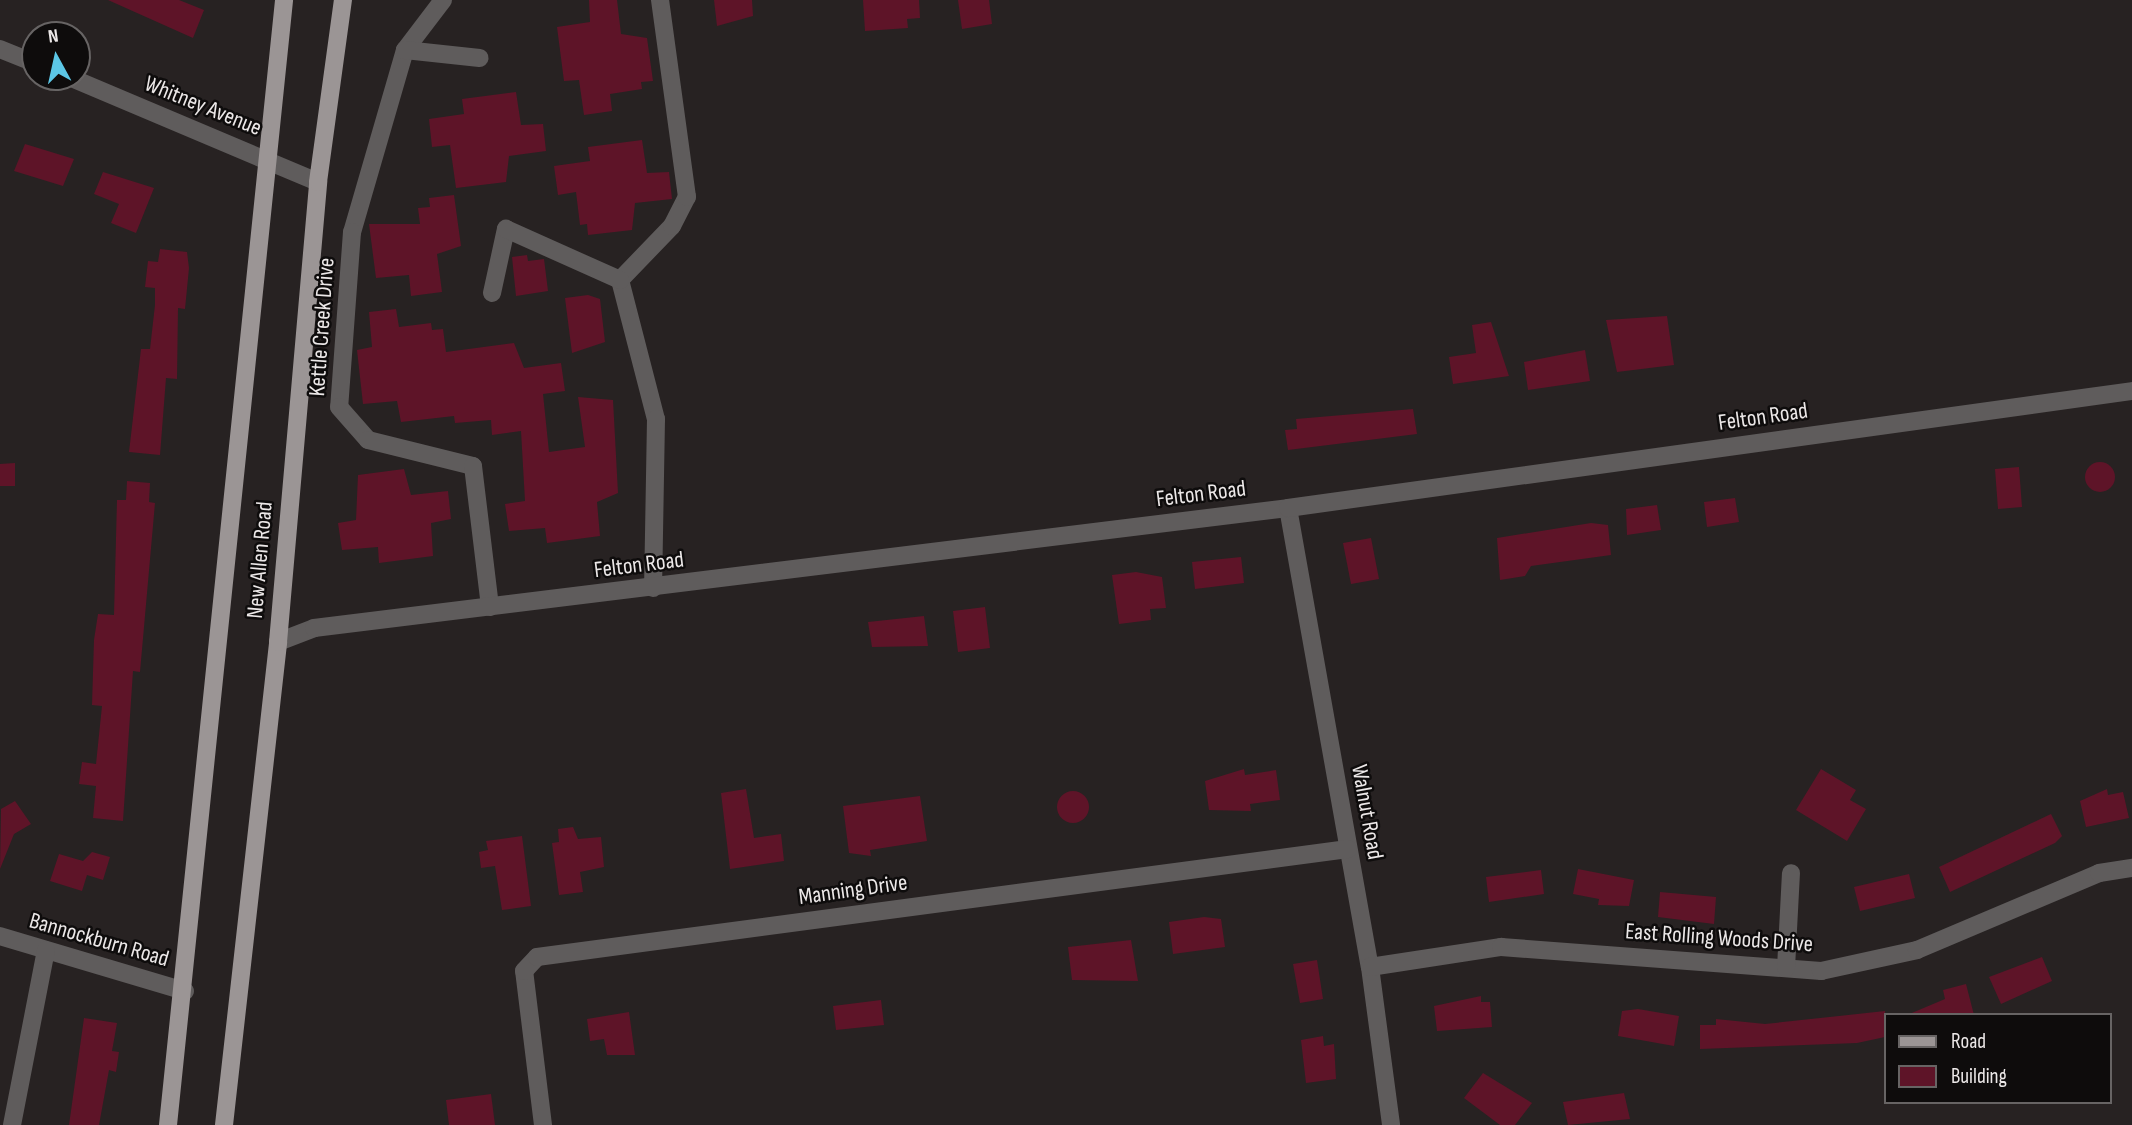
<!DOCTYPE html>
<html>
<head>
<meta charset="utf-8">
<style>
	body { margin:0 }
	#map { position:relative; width:2132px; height:1125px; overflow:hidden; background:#272222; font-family:"Sofia Sans Condensed",sans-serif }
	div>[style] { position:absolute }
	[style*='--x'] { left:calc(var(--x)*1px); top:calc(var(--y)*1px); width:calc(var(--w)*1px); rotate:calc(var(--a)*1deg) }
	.building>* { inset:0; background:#5e1428 }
	.round { border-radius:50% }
	.minor>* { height:18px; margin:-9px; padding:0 9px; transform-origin:9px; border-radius:9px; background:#5f5c5c }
	.major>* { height:18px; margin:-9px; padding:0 9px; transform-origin:9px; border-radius:9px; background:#9b9595 }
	span { translate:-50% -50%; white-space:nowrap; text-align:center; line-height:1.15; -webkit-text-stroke:5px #0e0c0c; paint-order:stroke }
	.street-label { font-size:23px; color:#ece8e8 }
	.legend { position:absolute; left:1884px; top:1013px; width:228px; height:91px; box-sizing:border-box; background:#0e0c0c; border:2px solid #676464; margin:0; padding:9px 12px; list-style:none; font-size:21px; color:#ece8e8 }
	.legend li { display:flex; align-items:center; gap:14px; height:35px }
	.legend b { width:35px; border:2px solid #676464 }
	.north { position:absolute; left:21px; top:21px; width:70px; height:70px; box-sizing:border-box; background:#0e0c0c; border:2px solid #676464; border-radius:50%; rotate:352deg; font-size:19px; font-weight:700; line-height:28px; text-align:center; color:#ece8e8 }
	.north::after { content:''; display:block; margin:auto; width:24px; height:32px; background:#5cc7e7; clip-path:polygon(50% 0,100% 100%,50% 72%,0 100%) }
</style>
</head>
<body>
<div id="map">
	<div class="building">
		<i style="clip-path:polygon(108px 0,179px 0,204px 10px,193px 38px)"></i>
		<i style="clip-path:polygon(589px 0,617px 0,621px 34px,647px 38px,653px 81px,641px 82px,642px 89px,610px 94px,612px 111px,584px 115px,579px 80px,564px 81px,557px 27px,590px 22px)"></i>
		<i style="clip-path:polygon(714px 0,752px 0,753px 16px,717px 26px)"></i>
		<i style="clip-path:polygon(863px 0,919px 0,920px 18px,907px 19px,908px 28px,865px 31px)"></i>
		<i style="clip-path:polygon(958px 0,989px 0,992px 24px,962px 29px)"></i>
		<i style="clip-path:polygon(516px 92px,521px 125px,543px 124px,546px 151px,509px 156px,506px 182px,456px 188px,450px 145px,432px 147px,429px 119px,464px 114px,462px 99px)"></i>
		<i style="clip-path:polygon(642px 140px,647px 173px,669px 172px,672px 199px,635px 203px,632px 230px,588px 235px,587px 224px,580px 225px,576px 192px,558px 195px,554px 166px,590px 161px,588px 147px)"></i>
		<i style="clip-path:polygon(25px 144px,74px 159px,63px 186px,14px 171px)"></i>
		<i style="clip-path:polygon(103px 172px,154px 188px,136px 233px,111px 223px,119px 204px,94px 194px)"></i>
		<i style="clip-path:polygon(454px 195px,461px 246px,437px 254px,442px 292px,411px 296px,409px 275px,376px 278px,369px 224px,420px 224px,418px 208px,430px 207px,429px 198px)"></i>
		<i style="clip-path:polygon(160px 249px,187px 252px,189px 268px,185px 309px,178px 308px,177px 379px,166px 378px,160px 455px,129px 452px,141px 349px,150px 349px,155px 305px,155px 288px,145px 287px,148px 261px,158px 262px)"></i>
		<i style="clip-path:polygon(527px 255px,528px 261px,544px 259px,548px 291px,516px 296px,512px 257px)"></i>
		<i style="clip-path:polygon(588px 295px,600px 299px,605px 342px,572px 353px,565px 298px)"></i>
		<i style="clip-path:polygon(396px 309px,399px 327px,431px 323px,432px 330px,443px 329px,446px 352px,514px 343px,524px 368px,561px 363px,565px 391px,543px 394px,549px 452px,585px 447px,578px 397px,613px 400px,618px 493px,597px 502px,600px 536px,547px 543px,545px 528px,509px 531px,505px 504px,525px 501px,521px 431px,492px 435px,491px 420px,455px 423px,454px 416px,401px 422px,397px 401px,363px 404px,357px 350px,372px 347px,369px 312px)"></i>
		<i style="clip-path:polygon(1667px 316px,1674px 365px,1617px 372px,1606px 320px)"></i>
		<i style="clip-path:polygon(1491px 322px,1509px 376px,1453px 384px,1449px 357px,1476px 353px,1472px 325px)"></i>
		<i style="clip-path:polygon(1585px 350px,1590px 381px,1528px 390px,1524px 362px)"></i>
		<i style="clip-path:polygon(1413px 409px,1417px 434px,1288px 450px,1285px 430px,1297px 429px,1296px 419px)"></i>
		<i class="round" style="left:2085px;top:462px;width:30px;height:30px"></i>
		<i style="clip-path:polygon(15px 463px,15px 486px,0 486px,0 464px)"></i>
		<i style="clip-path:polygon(2019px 467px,2022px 507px,1998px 509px,1995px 469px)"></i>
		<i style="clip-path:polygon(404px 469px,411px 495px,448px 491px,451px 519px,431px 523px,433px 556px,379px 563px,378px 547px,342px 550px,338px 523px,356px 520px,358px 475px)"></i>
		<i style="clip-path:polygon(127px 481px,150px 483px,149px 502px,155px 503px,140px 672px,133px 671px,123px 821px,93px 818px,96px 786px,79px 784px,82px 762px,96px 764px,102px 706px,92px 705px,94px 640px,98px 614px,114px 615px,117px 500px,126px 500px)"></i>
		<i style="clip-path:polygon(1735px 498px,1739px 522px,1707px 527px,1704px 502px)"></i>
		<i style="clip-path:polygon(1657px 505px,1661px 530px,1627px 535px,1626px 509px)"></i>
		<i style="clip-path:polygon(1591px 523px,1608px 525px,1611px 555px,1531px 566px,1525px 576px,1500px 580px,1497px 538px)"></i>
		<i style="clip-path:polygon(1371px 538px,1379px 579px,1351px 584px,1343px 543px)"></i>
		<i style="clip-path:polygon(1241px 557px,1244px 583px,1195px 589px,1192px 562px)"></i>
		<i style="clip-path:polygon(1136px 572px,1162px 577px,1166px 608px,1150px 609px,1151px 620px,1119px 624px,1112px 575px)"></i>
		<i style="clip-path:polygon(985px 607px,990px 648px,958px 652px,953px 611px)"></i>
		<i style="clip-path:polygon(924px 616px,928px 646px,872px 647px,868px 622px)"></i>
		<i style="clip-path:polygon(1244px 769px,1245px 775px,1276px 770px,1280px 800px,1250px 804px,1251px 811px,1209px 810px,1205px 781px)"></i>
		<i style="clip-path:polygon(1821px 769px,1856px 790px,1850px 800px,1866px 809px,1847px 841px,1796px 810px)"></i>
		<i style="clip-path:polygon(746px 789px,754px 838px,781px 834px,784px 861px,730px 869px,721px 793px)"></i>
		<i style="clip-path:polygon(2107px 789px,2108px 795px,2123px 792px,2129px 818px,2086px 827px,2080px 801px)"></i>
		<i class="round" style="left:1057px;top:791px;width:32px;height:32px"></i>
		<i style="clip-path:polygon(920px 796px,927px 841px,870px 850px,871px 856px,849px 853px,843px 806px)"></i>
		<i style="clip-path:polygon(15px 801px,31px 824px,14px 834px,0 869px,1px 809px)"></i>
		<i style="clip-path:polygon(2051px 814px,2062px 836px,2055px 843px,1950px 892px,1939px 867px)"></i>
		<i style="clip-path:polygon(573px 827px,578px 839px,601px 837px,604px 867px,580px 872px,583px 892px,559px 895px,552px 843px,559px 842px,558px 829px)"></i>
		<i style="clip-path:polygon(522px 836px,531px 906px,502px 910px,495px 866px,481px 868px,479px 852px,488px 850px,486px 841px)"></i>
		<i style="clip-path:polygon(92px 852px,110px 857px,103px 880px,87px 875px,82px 891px,50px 881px,59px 854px,83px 861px)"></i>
		<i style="clip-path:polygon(1578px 869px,1634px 880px,1629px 906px,1598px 905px,1599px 899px,1573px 894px)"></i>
		<i style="clip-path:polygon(1541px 870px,1544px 894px,1489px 902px,1486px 877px)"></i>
		<i style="clip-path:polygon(1909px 874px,1915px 898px,1860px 911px,1854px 887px)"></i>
		<i style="clip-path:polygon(1660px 892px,1716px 897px,1714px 924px,1658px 917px)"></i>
		<i style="clip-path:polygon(1204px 917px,1221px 919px,1225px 947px,1173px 954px,1169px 922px)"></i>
		<i style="clip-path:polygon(1131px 940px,1138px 981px,1072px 980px,1068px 947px)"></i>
		<i style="clip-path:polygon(2042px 957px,2052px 981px,2001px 1004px,1989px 977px)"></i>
		<i style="clip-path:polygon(1317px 960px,1323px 999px,1300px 1003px,1293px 964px)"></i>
		<i style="clip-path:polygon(1966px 984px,1974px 1015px,1907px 1015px,1945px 999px,1943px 990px)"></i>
		<i style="clip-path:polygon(1481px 996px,1481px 1002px,1490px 1002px,1492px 1027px,1437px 1031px,1434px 1006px)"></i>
		<i style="clip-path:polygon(881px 1000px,884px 1025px,836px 1030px,833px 1006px)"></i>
		<i style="clip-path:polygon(1638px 1009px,1679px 1016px,1674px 1046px,1618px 1036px,1622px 1011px)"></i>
		<i style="clip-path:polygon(1885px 1011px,1885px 1037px,1857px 1043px,1700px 1049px,1700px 1025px,1716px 1025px,1716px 1019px,1765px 1024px)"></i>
		<i style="clip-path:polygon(629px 1012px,635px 1055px,607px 1055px,604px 1039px,590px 1041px,587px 1019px)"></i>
		<i style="clip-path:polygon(84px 1018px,117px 1023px,112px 1051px,119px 1052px,116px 1072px,109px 1070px,99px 1125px,69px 1125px)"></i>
		<i style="clip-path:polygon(1323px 1036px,1324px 1046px,1334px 1044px,1336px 1079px,1306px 1083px,1301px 1040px)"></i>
		<i style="clip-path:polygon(1483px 1073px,1532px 1103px,1515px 1125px,1500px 1125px,1464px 1098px)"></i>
		<i style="clip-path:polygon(1624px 1093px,1630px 1119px,1568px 1125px,1563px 1102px)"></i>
		<i style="clip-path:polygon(491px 1094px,495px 1125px,449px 1125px,446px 1100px)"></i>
	</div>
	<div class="minor">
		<i style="--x:443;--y:0;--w:63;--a:127.2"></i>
		<i style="--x:405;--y:50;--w:190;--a:106.2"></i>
		<i style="--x:352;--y:232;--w:175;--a:94.2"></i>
		<i style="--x:339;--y:407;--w:44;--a:48.7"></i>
		<i style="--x:368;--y:440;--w:108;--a:13.9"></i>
		<i style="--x:473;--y:466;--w:142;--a:83.1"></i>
		<i style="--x:0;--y:49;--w:38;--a:22"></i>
		<i style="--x:405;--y:50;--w:75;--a:6.1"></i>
		<i style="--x:69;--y:77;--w:270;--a:22.9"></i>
		<i style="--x:620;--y:280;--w:144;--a:75.5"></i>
		<i style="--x:656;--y:419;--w:169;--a:91"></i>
		<i style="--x:620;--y:280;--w:75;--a:-46.1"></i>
		<i style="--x:672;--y:226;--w:33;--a:-63"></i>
		<i style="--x:687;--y:197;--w:199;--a:-97.8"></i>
		<i style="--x:492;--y:293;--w:66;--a:-77.7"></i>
		<i style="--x:506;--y:229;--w:125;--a:24.1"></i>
		<i style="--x:1288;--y:508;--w:466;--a:79.9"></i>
		<i style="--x:1370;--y:967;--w:159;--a:82.4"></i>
		<i style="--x:278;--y:642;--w:39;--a:-21"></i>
		<i style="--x:314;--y:628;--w:981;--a:-7.02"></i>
		<i style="--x:1288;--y:508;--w:852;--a:-7.89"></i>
		<i style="--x:0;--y:936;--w:193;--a:16.6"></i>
		<i style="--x:1370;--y:967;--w:133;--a:-8.7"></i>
		<i style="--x:1501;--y:947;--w:321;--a:4.3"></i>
		<i style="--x:1821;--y:971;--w:98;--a:-12.3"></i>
		<i style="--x:1917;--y:950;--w:198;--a:-22.9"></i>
		<i style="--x:2099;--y:873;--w:33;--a:-9"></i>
		<i style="--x:1786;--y:968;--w:95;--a:-87"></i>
		<i style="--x:12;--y:1125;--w:178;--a:-79"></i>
		<i style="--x:543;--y:1125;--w:155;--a:-97"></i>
		<i style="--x:524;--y:971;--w:19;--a:-47"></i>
		<i style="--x:537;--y:957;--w:818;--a:-7.59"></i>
	</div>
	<div class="major">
		<i style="--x:168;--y:1125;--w:1131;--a:-84.11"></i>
		<i style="--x:224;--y:1125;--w:486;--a:-83.6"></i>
		<i style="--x:278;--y:642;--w:462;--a:-85"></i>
		<i style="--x:318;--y:182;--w:184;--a:-82.2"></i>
	</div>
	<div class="street-label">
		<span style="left:203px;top:106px;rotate:22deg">Whitney Avenue</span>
		<span style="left:322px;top:327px;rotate:-86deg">Kettle Creek Drive</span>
		<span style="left:1763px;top:417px;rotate:-8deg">Felton Road</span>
		<span style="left:1201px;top:494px;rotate:-7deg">Felton Road</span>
		<span style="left:260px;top:560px;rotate:-85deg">New Allen Road</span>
		<span style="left:639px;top:565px;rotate:-7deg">Felton Road</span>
		<span style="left:1367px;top:812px;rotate:80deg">Walnut Road</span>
		<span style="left:853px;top:890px;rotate:-8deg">Manning Drive</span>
		<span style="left:1719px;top:938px;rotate:4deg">East Rolling Woods Drive</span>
		<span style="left:99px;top:940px;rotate:16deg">Bannockburn Road</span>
	</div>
	<ul class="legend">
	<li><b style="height:9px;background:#9b9595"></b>Road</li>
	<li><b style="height:19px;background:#5e1428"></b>Building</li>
	</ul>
	<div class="north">N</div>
</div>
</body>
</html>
